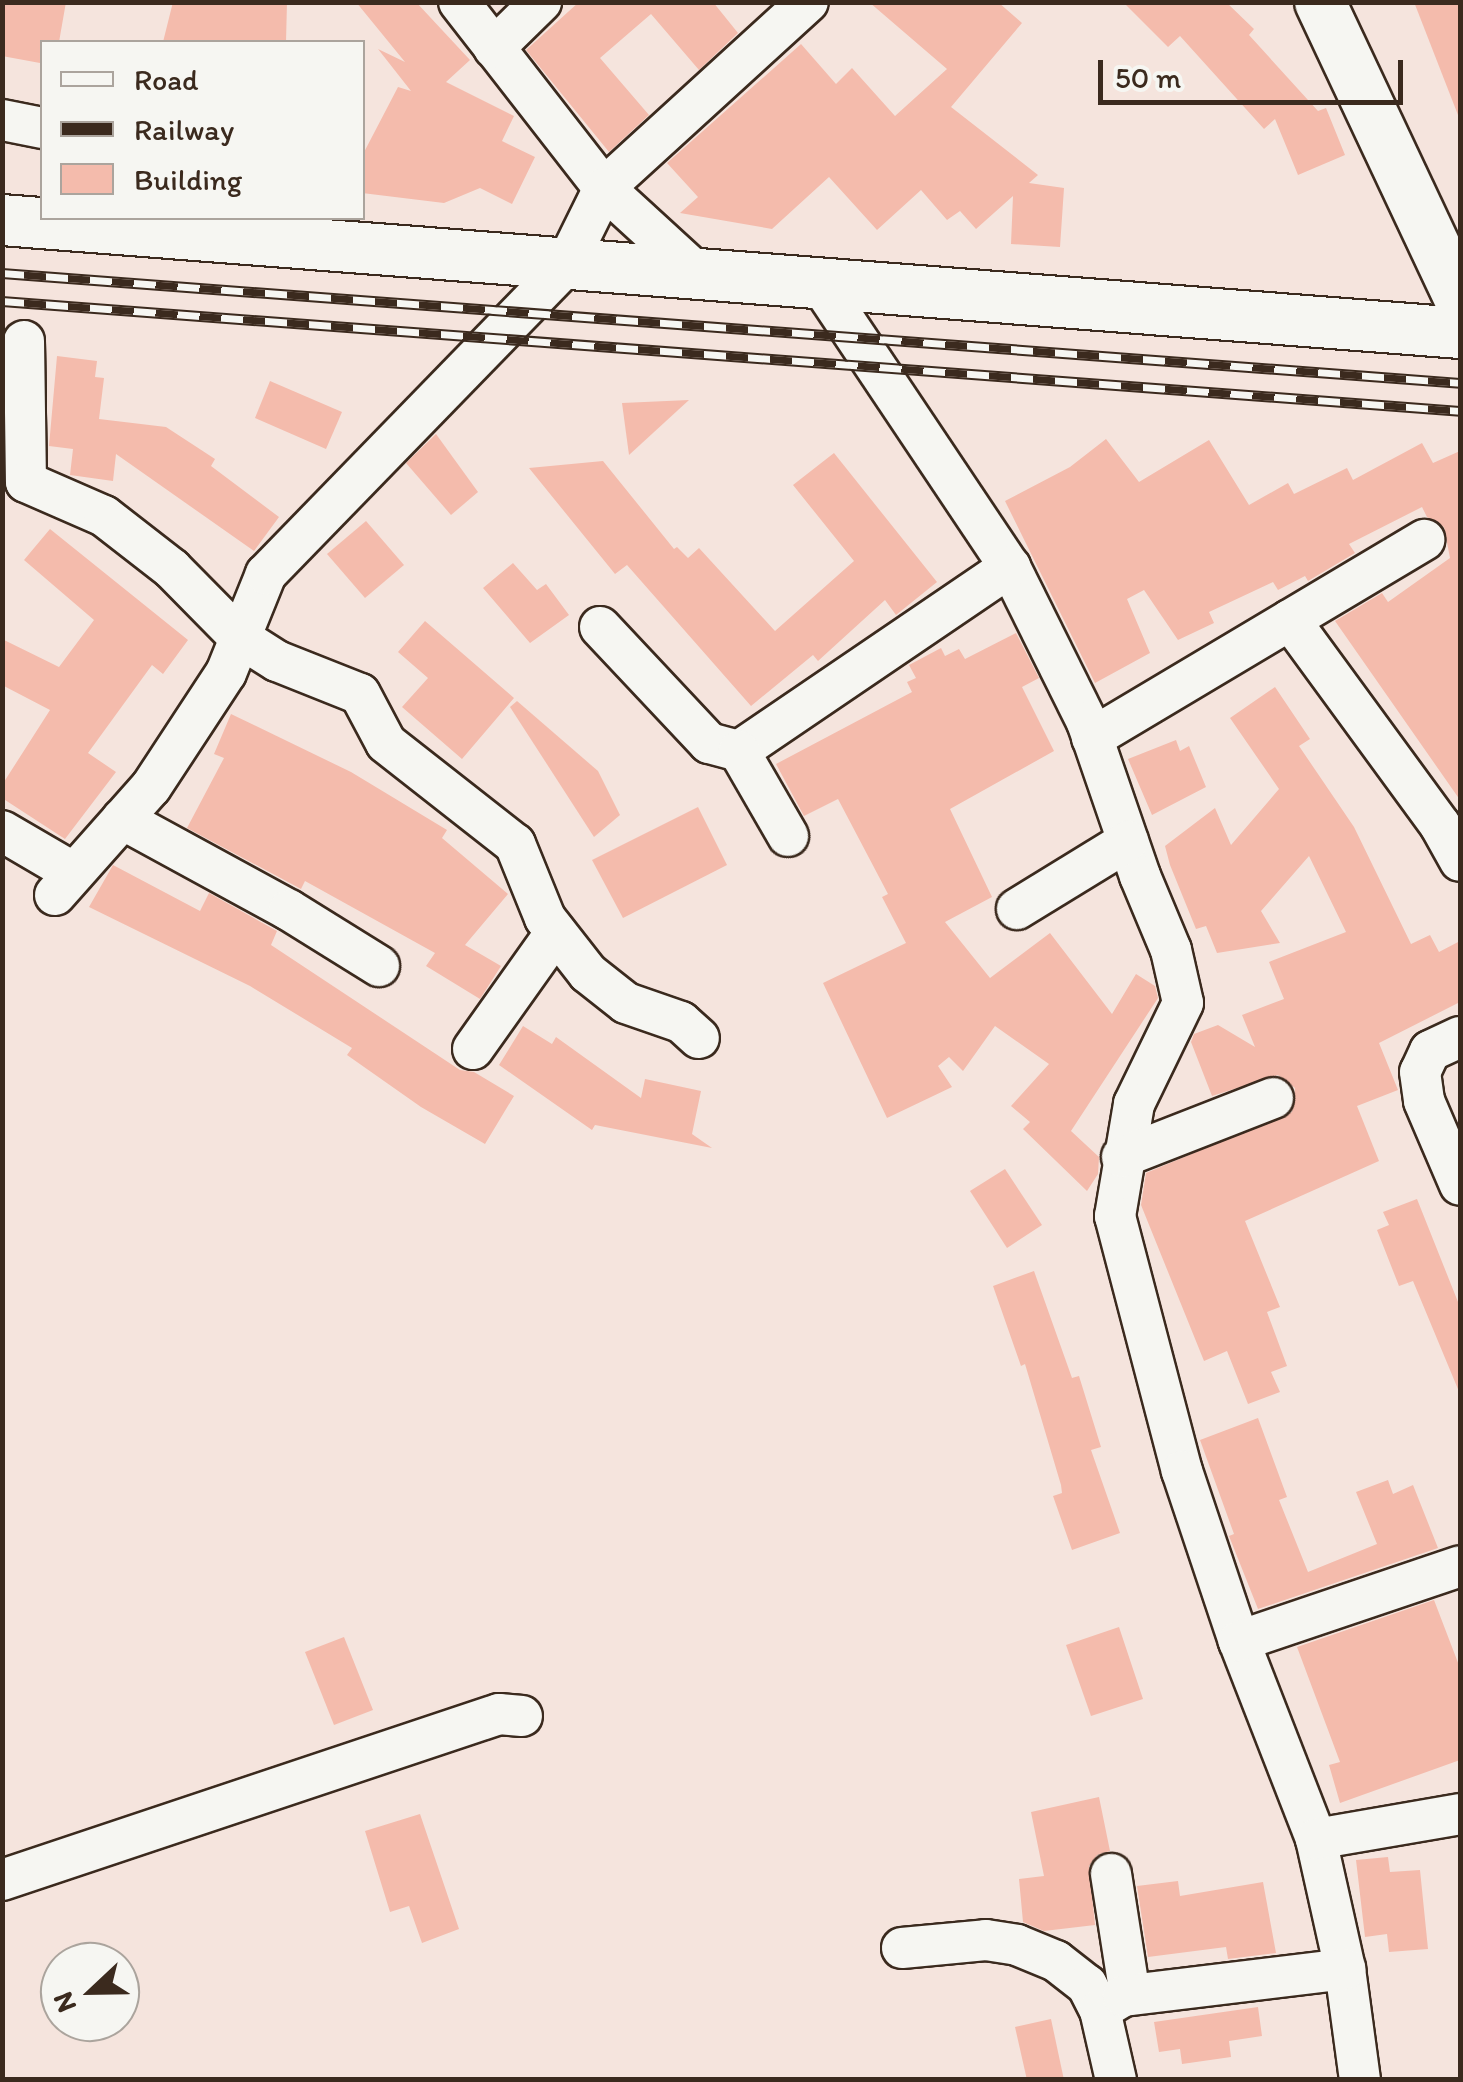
<!DOCTYPE html>
<html>
<head>
<meta charset="utf-8">
<style>
	body { margin:0 }
	#map { position:relative; width:1463px; height:2082px; overflow:hidden; background:#f5e4dd; font-family:Itim,sans-serif }
	div>[style] { position:absolute }
	[style*='--x'] { left:calc(var(--x)*1px); top:calc(var(--y)*1px); width:calc(var(--w)*1px); rotate:calc(var(--a)*1deg) }
	.building>* { inset:0; background:#f4bbac }
	.roads { filter:drop-shadow(2px 0 #3b2a1e) drop-shadow(-2px 0 #3b2a1e) drop-shadow(0 2px #3b2a1e) drop-shadow(0 -2px #3b2a1e) }
	.minor>* { height:40px; margin:-20px; padding:0 20px; transform-origin:20px; border-radius:20px; background:#f6f6f2 }
	.tertiary>* { height:50px; margin:-25px; padding:0 25px; transform-origin:25px; border-radius:25px; background:#f6f6f2 }
	.rail>* { height:11px; margin-top:-5.5px; transform-origin:0; background:repeating-linear-gradient(90deg,#f6f6f2 0 22px,#3b2a1e 0 44px); box-sizing:border-box; border-block:2px solid #3b2a1e }
	span { translate:-50% -50%; white-space:nowrap; text-align:center; line-height:1.15; -webkit-text-stroke:8px #f6f6f2; paint-order:stroke }
	.frame { position:absolute; inset:0; border:5px solid #3b2a1e; pointer-events:none }
	.legend { position:absolute; left:40px; top:40px; width:325px; height:180px; box-sizing:border-box; background:#f6f6f2; border:2px solid #aba49d; margin:0; padding:12px 18px; list-style:none; font-size:30px; color:#3b2a1e }
	.legend li { display:flex; align-items:center; gap:20px; height:50px }
	.legend b { width:50px; border:2px solid #aba49d }
	.north { position:absolute; left:40px; top:1942px; width:100px; height:100px; box-sizing:border-box; background:#f6f6f2; border:2px solid #aba49d; border-radius:50%; rotate:248deg; font-size:28px; font-weight:700; line-height:40px; text-align:center; color:#3b2a1e }
	.north::after { content:''; display:block; margin:auto; width:35px; height:45px; background:#3b2a1e; clip-path:polygon(50% 0,100% 100%,50% 72%,0 100%) }
	.scale { position:absolute; left:1098px; top:60px; width:305px; height:45px; box-sizing:border-box; border:5px solid #3b2a1e; border-top:0; padding-left:12px; font-size:30px; line-height:35px; white-space:nowrap; color:#3b2a1e; -webkit-text-stroke:8px #f6f6f2; paint-order:stroke }
</style>
</head>
<body>
<div id="map">
	<div class="building">
		<i style="clip-path:polygon(2px 2px,66px 2px,59px 42px,42px 42px,40px 63px,2px 56px)"></i>
		<i style="clip-path:polygon(173px 2px,287px 2px,286px 42px,163px 42px)"></i>
		<i style="clip-path:polygon(356px 2px,416px 2px,470px 60px,446px 82px,514px 116px,502px 141px,535px 157px,512px 204px,480px 188px,444px 203px,362px 193px,362px 156px,398px 87px,411px 91px,378px 49px,405px 62px)"></i>
		<i style="clip-path:polygon(579px 2px,713px 2px,738px 33px,699px 70px,651px 14px,600px 58px,649px 115px,609px 152px,526px 50px)"></i>
		<i style="clip-path:polygon(869px 2px,998px 2px,1022px 23px,951px 107px,1038px 175px,1029px 183px,1064px 188px,1060px 247px,1011px 244px,1013px 196px,976px 229px,960px 211px,947px 220px,921px 190px,877px 230px,829px 177px,772px 229px,680px 213px,698px 197px,667px 163px,801px 44px,836px 84px,852px 68px,895px 116px,947px 69px)"></i>
		<i style="clip-path:polygon(1123px 2px,1226px 2px,1254px 29px,1249px 35px,1318px 111px,1326px 108px,1345px 155px,1298px 175px,1275px 119px,1264px 129px,1180px 36px,1168px 47px)"></i>
		<i style="clip-path:polygon(1414px 2px,1460px 2px,1460px 114px,1458px 115px)"></i>
		<i style="clip-path:polygon(57px 356px,97px 361px,95px 377px,104px 378px,99px 419px,166px 427px,215px 459px,211px 466px,279px 517px,254px 551px,116px 454px,113px 481px,70px 475px,73px 449px,49px 446px)"></i>
		<i style="clip-path:polygon(270px 381px,342px 412px,326px 449px,255px 418px)"></i>
		<i style="clip-path:polygon(689px 400px,629px 455px,622px 403px)"></i>
		<i style="clip-path:polygon(436px 434px,478px 492px,451px 515px,406px 463px)"></i>
		<i style="clip-path:polygon(1106px 439px,1139px 482px,1209px 440px,1249px 505px,1288px 483px,1294px 494px,1347px 468px,1353px 480px,1422px 443px,1433px 463px,1460px 451px,1460px 800px,1335px 621px,1382px 593px,1388px 602px,1450px 558px,1444px 527px,1427px 517px,1422px 507px,1349px 544px,1355px 553px,1308px 581px,1305px 576px,1278px 590px,1273px 582px,1209px 612px,1214px 623px,1178px 640px,1144px 590px,1127px 599px,1150px 653px,1095px 683px,1005px 501px,1070px 467px)"></i>
		<i style="clip-path:polygon(834px 453px,937px 582px,896px 615px,885px 600px,818px 661px,813px 655px,751px 706px,627px 565px,615px 574px,529px 468px,603px 461px,674px 549px,677px 547px,688px 558px,699px 548px,775px 631px,854px 561px,793px 485px)"></i>
		<i style="clip-path:polygon(366px 521px,404px 565px,365px 598px,327px 554px)"></i>
		<i style="clip-path:polygon(50px 529px,188px 640px,163px 674px,152px 665px,88px 753px,116px 772px,65px 839px,2px 798px,2px 785px,50px 710px,2px 685px,2px 639px,59px 667px,94px 620px,24px 560px)"></i>
		<i style="clip-path:polygon(513px 563px,537px 590px,546px 584px,569px 615px,530px 643px,483px 588px)"></i>
		<i style="clip-path:polygon(425px 621px,514px 698px,462px 759px,402px 707px,428px 678px,398px 652px)"></i>
		<i style="clip-path:polygon(1016px 633px,1039px 678px,1022px 687px,1054px 751px,950px 809px,992px 897px,945px 922px,990px 978px,1050px 933px,1112px 1014px,1136px 974px,1155px 986px,1158px 998px,1071px 1131px,1099px 1157px,1098px 1174px,1087px 1191px,1023px 1129px,1030px 1122px,1011px 1106px,1049px 1064px,995px 1026px,963px 1071px,949px 1057px,938px 1066px,952px 1087px,887px 1118px,823px 983px,906px 943px,882px 897px,888px 894px,838px 799px,804px 816px,776px 764px,912px 692px,907px 682px,916px 678px,909px 665px,941px 648px,945px 656px,959px 649px,965px 659px)"></i>
		<i style="clip-path:polygon(1275px 687px,1310px 739px,1299px 746px,1354px 827px,1411px 944px,1430px 935px,1439px 952px,1460px 941px,1460px 1002px,1379px 1043px,1398px 1090px,1357px 1106px,1379px 1161px,1245px 1221px,1280px 1307px,1267px 1312px,1287px 1366px,1271px 1372px,1280px 1392px,1248px 1404px,1227px 1351px,1204px 1361px,1141px 1205px,1146px 1173px,1292px 1112px,1295px 1088px,1278px 1075px,1212px 1096px,1191px 1042px,1194px 1034px,1218px 1025px,1255px 1047px,1242px 1015px,1284px 999px,1269px 962px,1346px 932px,1309px 856px,1261px 911px,1280px 943px,1217px 953px,1206px 926px,1196px 929px,1170px 865px,1165px 846px,1215px 808px,1231px 845px,1279px 789px,1230px 718px)"></i>
		<i style="clip-path:polygon(517px 701px,598px 771px,620px 815px,594px 837px,510px 707px)"></i>
		<i style="clip-path:polygon(231px 714px,351px 772px,447px 830px,442px 838px,508px 894px,465px 945px,501px 966px,480px 999px,426px 966px,435px 953px,305px 881px,301px 889px,187px 828px,224px 758px,214px 754px)"></i>
		<i style="clip-path:polygon(1176px 740px,1180px 751px,1189px 746px,1206px 787px,1152px 815px,1128px 759px)"></i>
		<i style="clip-path:polygon(698px 807px,727px 865px,623px 918px,592px 860px)"></i>
		<i style="clip-path:polygon(113px 865px,200px 911px,209px 893px,277px 931px,271px 945px,460px 1070px,474px 1072px,514px 1096px,485px 1144px,421px 1107px,347px 1055px,352px 1048px,250px 986px,89px 907px)"></i>
		<i style="clip-path:polygon(523px 1026px,552px 1044px,556px 1037px,641px 1098px,645px 1079px,701px 1091px,692px 1134px,712px 1148px,595px 1125px,592px 1130px,499px 1065px)"></i>
		<i style="clip-path:polygon(1005px 1169px,1042px 1225px,1007px 1248px,970px 1191px)"></i>
		<i style="clip-path:polygon(1417px 1199px,1460px 1307px,1460px 1394px,1413px 1281px,1399px 1286px,1377px 1230px,1389px 1225px,1383px 1212px)"></i>
		<i style="clip-path:polygon(1034px 1271px,1072px 1378px,1079px 1376px,1101px 1447px,1091px 1450px,1120px 1533px,1072px 1550px,1053px 1496px,1062px 1493px,1061px 1485px,1025px 1364px,1021px 1366px,993px 1286px)"></i>
		<i style="clip-path:polygon(1258px 1418px,1287px 1497px,1279px 1500px,1308px 1572px,1377px 1544px,1356px 1492px,1388px 1480px,1393px 1494px,1413px 1485px,1438px 1548px,1258px 1609px,1229px 1536px,1234px 1534px,1200px 1440px)"></i>
		<i style="clip-path:polygon(1434px 1600px,1460px 1668px,1460px 1760px,1340px 1803px,1329px 1765px,1340px 1762px,1297px 1647px)"></i>
		<i style="clip-path:polygon(1119px 1627px,1143px 1699px,1091px 1716px,1066px 1645px)"></i>
		<i style="clip-path:polygon(344px 1637px,373px 1710px,334px 1725px,305px 1652px)"></i>
		<i style="clip-path:polygon(1099px 1797px,1110px 1851px,1097px 1855px,1089px 1866px,1095px 1925px,1044px 1931px,1023px 1922px,1019px 1879px,1044px 1876px,1031px 1812px)"></i>
		<i style="clip-path:polygon(420px 1814px,459px 1929px,422px 1943px,409px 1906px,390px 1912px,365px 1831px)"></i>
		<i style="clip-path:polygon(1388px 1857px,1390px 1872px,1420px 1870px,1428px 1949px,1389px 1952px,1387px 1934px,1365px 1937px,1356px 1860px)"></i>
		<i style="clip-path:polygon(1178px 1881px,1180px 1896px,1263px 1882px,1276px 1953px,1228px 1959px,1226px 1947px,1148px 1957px,1137px 1886px)"></i>
		<i style="clip-path:polygon(1258px 2007px,1262px 2036px,1229px 2041px,1231px 2057px,1182px 2064px,1180px 2049px,1159px 2052px,1154px 2022px)"></i>
		<i style="clip-path:polygon(1051px 2019px,1064px 2080px,1027px 2080px,1015px 2027px)"></i>
	</div>
	<div class="roads">
		<div class="minor">
			<i style="--x:459;--y:2;--w:236;--a:52.1"></i>
			<i style="--x:604;--y:188;--w:276;--a:-42.4"></i>
			<i style="--x:494;--y:48;--w:66;--a:-44.4"></i>
			<i style="--x:2;--y:120;--w:41;--a:11.3"></i>
			<i style="--x:821;--y:285;--w:339;--a:56.2"></i>
			<i style="--x:1010;--y:567;--w:173;--a:63.6"></i>
			<i style="--x:1087;--y:722;--w:163;--a:71"></i>
			<i style="--x:1140;--y:876;--w:80;--a:67.3"></i>
			<i style="--x:1171;--y:950;--w:54;--a:77.2"></i>
			<i style="--x:1183;--y:1003;--w:112;--a:115.9"></i>
			<i style="--x:1134;--y:1104;--w:114;--a:99.6"></i>
			<i style="--x:1115;--y:1216;--w:264;--a:75.3"></i>
			<i style="--x:1182;--y:1471;--w:179;--a:71.5"></i>
			<i style="--x:1239;--y:1641;--w:212;--a:68.7"></i>
			<i style="--x:1316;--y:1839;--w:133;--a:77.4"></i>
			<i style="--x:1345;--y:1969;--w:112;--a:82.3"></i>
			<i style="--x:24;--y:341;--w:141;--a:89.2"></i>
			<i style="--x:26;--y:482;--w:85;--a:23.6"></i>
			<i style="--x:104;--y:516;--w:86;--a:37.9"></i>
			<i style="--x:172;--y:569;--w:95;--a:45.4"></i>
			<i style="--x:239;--y:637;--w:45;--a:32.3"></i>
			<i style="--x:277;--y:661;--w:89;--a:21.7"></i>
			<i style="--x:360;--y:694;--w:55;--a:62"></i>
			<i style="--x:386;--y:743;--w:164;--a:38.1"></i>
			<i style="--x:515;--y:844;--w:80;--a:67.9"></i>
			<i style="--x:545;--y:918;--w:70;--a:52"></i>
			<i style="--x:588;--y:973;--w:48;--a:38.3"></i>
			<i style="--x:626;--y:1003;--w:58;--a:19.1"></i>
			<i style="--x:681;--y:1022;--w:24;--a:42"></i>
			<i style="--x:1290;--y:620;--w:254;--a:53.8"></i>
			<i style="--x:1440;--y:825;--w:41;--a:60.9"></i>
			<i style="--x:600;--y:627;--w:159;--a:46.8"></i>
			<i style="--x:709;--y:743;--w:31;--a:15"></i>
			<i style="--x:739;--y:751;--w:328;--a:-34.2"></i>
			<i style="--x:1092;--y:738;--w:387;--a:-30.8"></i>
			<i style="--x:739;--y:751;--w:98;--a:60"></i>
			<i style="--x:122;--y:819;--w:190;--a:28.6"></i>
			<i style="--x:289;--y:910;--w:106;--a:31.9"></i>
			<i style="--x:2;--y:831;--w:83;--a:30.3"></i>
			<i style="--x:55;--y:895;--w:144;--a:-48.4"></i>
			<i style="--x:151;--y:787;--w:136;--a:-56.7"></i>
			<i style="--x:226;--y:673;--w:107;--a:-68"></i>
			<i style="--x:266;--y:574;--w:431;--a:-45.8"></i>
			<i style="--x:566;--y:265;--w:86;--a:-63.7"></i>
			<i style="--x:604;--y:188;--w:130;--a:42.5"></i>
			<i style="--x:1017;--y:909;--w:130;--a:-31.5"></i>
			<i style="--x:1460;--y:1037;--w:33;--a:155"></i>
			<i style="--x:1430;--y:1051;--w:23;--a:115"></i>
			<i style="--x:1420;--y:1072;--w:29;--a:82"></i>
			<i style="--x:1424;--y:1101;--w:91;--a:66.8"></i>
			<i style="--x:473;--y:1049;--w:143;--a:-54.6"></i>
			<i style="--x:1122;--y:1157;--w:162;--a:-21.3"></i>
			<i style="--x:1239;--y:1641;--w:233;--a:-18.7"></i>
			<i style="--x:1316;--y:1839;--w:146;--a:-9.8"></i>
			<i style="--x:1111;--y:1874;--w:122;--a:81.1"></i>
			<i style="--x:2;--y:1880;--w:524;--a:-18.47"></i>
			<i style="--x:499;--y:1714;--w:23;--a:5"></i>
			<i style="--x:902;--y:1948;--w:84;--a:-5.4"></i>
			<i style="--x:986;--y:1940;--w:31;--a:9"></i>
			<i style="--x:1017;--y:1945;--w:42;--a:22.3"></i>
			<i style="--x:1056;--y:1961;--w:39;--a:38"></i>
			<i style="--x:1087;--y:1985;--w:28;--a:63"></i>
			<i style="--x:1116;--y:2080;--w:72;--a:-102.9"></i>
			<i style="--x:1100;--y:2010;--w:27;--a:-31"></i>
			<i style="--x:1123;--y:1996;--w:224;--a:-6.9"></i>
		</div>
		<div class="tertiary">
			<i style="--x:1320;--y:2;--w:328;--a:64.8"></i>
			<i style="--x:2;--y:220;--w:1462;--a:4.43"></i>
		</div>
	</div>
	<div class="rail">
		<i style="--x:2;--y:273;--w:1462;--a:4.31"></i>
		<i style="--x:2;--y:301;--w:1462;--a:4.31"></i>
	</div>
	<div class="frame"></div>
	<ul class="legend">
	<li><b style="height:12px;background:#f6f6f2"></b>Road</li>
	<li><b style="height:12px;background:#3b2a1e"></b>Railway</li>
	<li><b style="height:28px;background:#f4bbac"></b>Building</li>
	</ul>
	<div class="north">N</div>
	<div class="scale">50 m</div>
</div>
</body>
</html>
